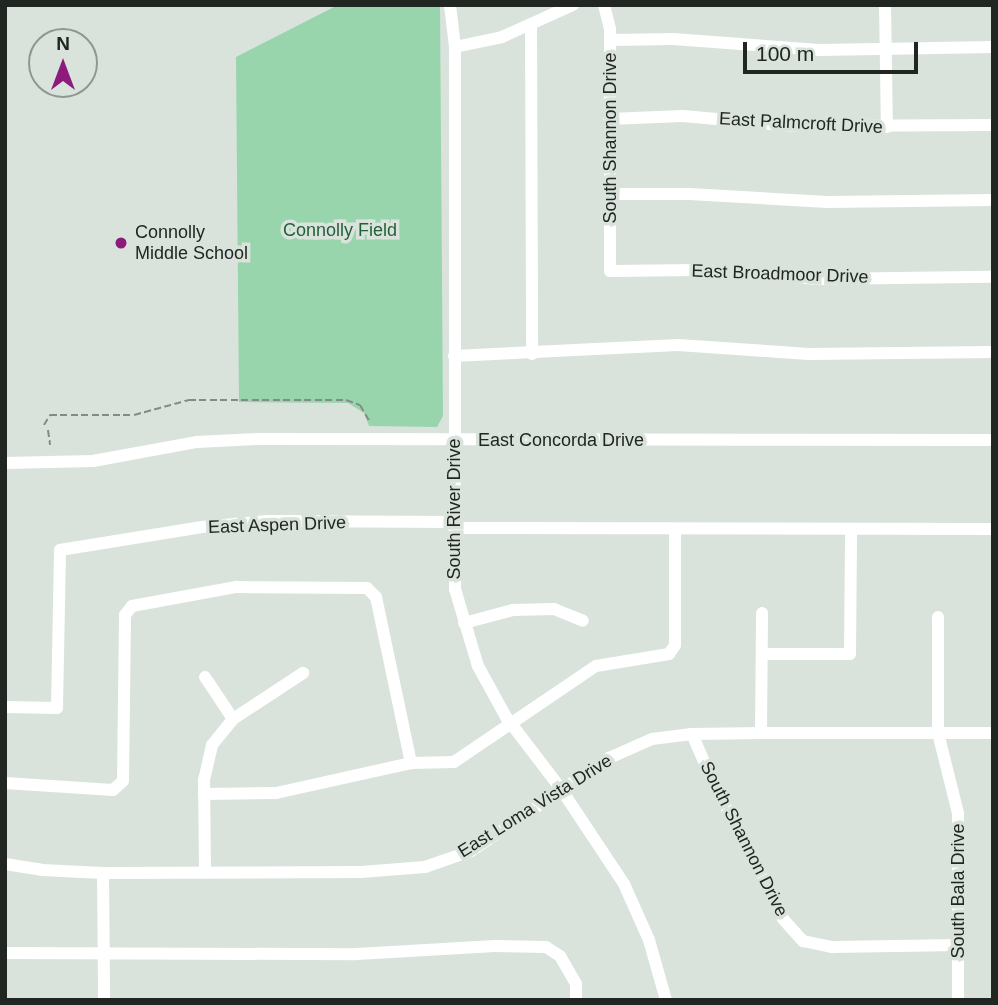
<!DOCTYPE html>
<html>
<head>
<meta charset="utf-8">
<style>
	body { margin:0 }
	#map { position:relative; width:998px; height:1005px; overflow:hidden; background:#d9e3db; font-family:Arial,sans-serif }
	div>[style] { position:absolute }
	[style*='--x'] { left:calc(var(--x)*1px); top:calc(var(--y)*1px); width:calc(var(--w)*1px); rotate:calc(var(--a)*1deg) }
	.green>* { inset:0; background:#98d5ac }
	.path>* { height:2px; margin-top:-1px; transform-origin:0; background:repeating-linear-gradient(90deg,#848b86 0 7px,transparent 0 10.5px) }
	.minor>* { height:12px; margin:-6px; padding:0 6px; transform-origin:6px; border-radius:6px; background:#fff }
	.dots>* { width:19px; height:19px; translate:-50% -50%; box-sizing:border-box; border:4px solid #d9e3db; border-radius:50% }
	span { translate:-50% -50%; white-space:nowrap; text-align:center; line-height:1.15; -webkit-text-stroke:7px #d9e3db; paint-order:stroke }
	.street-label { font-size:18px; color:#222623 }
	.park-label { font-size:18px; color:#245f3b }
	.poi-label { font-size:18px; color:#222623 }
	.left { translate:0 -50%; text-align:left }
	.frame { position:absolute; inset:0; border:7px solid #222623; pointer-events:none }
	.north { position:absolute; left:28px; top:28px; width:70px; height:70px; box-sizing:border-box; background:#d9e3db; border:2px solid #909791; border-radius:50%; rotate:0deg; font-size:19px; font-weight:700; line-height:28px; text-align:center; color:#222623 }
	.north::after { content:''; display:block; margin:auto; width:24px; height:32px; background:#8c1b7d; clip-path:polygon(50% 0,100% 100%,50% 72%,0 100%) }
	.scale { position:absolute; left:743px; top:42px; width:175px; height:32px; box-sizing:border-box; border:4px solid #222623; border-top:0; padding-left:9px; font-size:21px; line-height:24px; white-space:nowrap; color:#222623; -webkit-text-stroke:5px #d9e3db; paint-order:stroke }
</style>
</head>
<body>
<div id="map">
	<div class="green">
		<i style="clip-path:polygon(338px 5px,440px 5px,443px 416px,437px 427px,369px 426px,364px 413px,348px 403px,239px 402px,236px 57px)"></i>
	</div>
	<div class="path">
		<i style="--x:44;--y:425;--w:12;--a:-59"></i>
		<i style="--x:50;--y:415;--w:84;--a:0"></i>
		<i style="--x:134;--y:415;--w:57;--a:-15.3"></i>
		<i style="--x:189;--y:400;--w:157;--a:0"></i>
		<i style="--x:346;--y:400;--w:15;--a:20"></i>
		<i style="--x:360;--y:405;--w:20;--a:60"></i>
		<i style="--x:48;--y:430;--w:15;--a:82"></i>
	</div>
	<div class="minor">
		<i style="--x:450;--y:5;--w:42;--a:83.2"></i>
		<i style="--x:455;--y:47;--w:542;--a:90"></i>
		<i style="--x:455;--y:589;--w:80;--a:73.4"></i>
		<i style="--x:478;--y:666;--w:58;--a:61.2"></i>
		<i style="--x:506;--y:717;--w:91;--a:52.6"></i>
		<i style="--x:561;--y:789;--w:114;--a:56.4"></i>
		<i style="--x:624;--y:884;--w:61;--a:65.9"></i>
		<i style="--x:649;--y:940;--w:62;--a:74.2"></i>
		<i style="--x:604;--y:5;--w:25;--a:76"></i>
		<i style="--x:610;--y:29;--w:242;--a:90"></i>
		<i style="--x:610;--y:271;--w:86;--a:-0.7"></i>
		<i style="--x:696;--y:270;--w:122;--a:4.2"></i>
		<i style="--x:818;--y:279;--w:175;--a:-0.7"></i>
		<i style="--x:885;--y:5;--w:122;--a:89.1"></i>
		<i style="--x:531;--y:25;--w:329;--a:89.8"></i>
		<i style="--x:610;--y:40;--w:63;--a:-0.9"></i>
		<i style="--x:673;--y:39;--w:147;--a:4.3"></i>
		<i style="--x:820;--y:50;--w:173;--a:-1"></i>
		<i style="--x:455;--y:47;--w:48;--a:-12"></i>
		<i style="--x:502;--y:37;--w:78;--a:-24.3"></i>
		<i style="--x:609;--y:119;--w:74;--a:-2.3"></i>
		<i style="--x:683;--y:116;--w:109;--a:5.2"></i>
		<i style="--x:792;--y:126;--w:201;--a:-0.3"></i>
		<i style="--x:609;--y:194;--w:80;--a:0"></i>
		<i style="--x:689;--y:194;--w:138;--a:3.3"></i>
		<i style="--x:827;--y:202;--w:166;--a:-0.7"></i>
		<i style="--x:454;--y:356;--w:224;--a:-2.8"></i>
		<i style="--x:678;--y:345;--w:131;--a:3.9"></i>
		<i style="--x:809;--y:354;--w:184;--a:-0.6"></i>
		<i style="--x:5;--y:463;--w:88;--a:-1.3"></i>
		<i style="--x:93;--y:461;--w:106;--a:-10.4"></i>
		<i style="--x:197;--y:442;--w:61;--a:-2.8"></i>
		<i style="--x:258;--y:439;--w:735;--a:0.08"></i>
		<i style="--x:454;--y:528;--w:539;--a:0.11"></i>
		<i style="--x:938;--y:617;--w:116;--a:90"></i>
		<i style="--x:938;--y:733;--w:82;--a:76"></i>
		<i style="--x:958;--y:813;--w:187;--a:90"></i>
		<i style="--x:464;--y:623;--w:51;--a:-14.9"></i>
		<i style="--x:513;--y:610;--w:41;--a:-1.4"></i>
		<i style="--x:554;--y:609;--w:31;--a:22"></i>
		<i style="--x:762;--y:654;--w:88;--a:0"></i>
		<i style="--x:850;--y:654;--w:125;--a:-89.5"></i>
		<i style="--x:205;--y:677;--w:50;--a:56.3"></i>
		<i style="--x:5;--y:707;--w:52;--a:1.1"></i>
		<i style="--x:57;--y:708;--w:158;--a:-88.9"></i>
		<i style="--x:60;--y:550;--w:144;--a:-9.2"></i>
		<i style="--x:202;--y:527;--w:65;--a:-5.3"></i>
		<i style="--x:267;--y:521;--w:186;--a:0.3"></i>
		<i style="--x:761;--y:733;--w:120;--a:-89.5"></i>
		<i style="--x:692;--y:734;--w:50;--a:66.5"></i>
		<i style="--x:712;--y:780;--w:156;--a:62.9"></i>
		<i style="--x:783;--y:919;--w:30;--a:48"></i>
		<i style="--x:803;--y:941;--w:30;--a:12"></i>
		<i style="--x:832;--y:947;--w:126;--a:-0.9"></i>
		<i style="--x:5;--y:783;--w:108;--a:3.7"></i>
		<i style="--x:113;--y:790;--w:13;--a:-42"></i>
		<i style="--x:123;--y:781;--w:166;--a:-89.3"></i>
		<i style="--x:125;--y:615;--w:11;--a:-52"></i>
		<i style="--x:132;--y:606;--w:106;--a:-10.4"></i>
		<i style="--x:236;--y:587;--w:131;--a:0.4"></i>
		<i style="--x:367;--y:588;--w:13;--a:45"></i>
		<i style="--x:376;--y:597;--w:170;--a:78.1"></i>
		<i style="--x:204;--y:794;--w:72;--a:-0.8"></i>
		<i style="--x:276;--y:793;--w:138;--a:-12.5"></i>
		<i style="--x:411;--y:763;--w:43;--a:-1.3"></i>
		<i style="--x:454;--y:762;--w:171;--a:-34.1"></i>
		<i style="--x:596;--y:666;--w:74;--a:-9.3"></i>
		<i style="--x:669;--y:654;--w:11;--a:-56"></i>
		<i style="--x:675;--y:645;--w:116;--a:-90"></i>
		<i style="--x:5;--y:864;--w:37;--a:9"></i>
		<i style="--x:42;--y:870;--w:61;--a:2.8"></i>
		<i style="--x:103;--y:873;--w:258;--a:-0.2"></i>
		<i style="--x:361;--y:872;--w:64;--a:-4.5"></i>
		<i style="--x:425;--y:867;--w:49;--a:-19.2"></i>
		<i style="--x:471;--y:851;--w:166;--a:-34"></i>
		<i style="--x:609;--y:758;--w:47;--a:-23.8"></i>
		<i style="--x:652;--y:739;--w:40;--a:-7.1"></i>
		<i style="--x:692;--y:734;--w:69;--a:-0.8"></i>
		<i style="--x:761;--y:733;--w:232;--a:0"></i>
		<i style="--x:205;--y:872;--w:92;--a:-90.6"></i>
		<i style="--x:204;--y:780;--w:36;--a:-77"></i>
		<i style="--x:212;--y:745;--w:33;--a:-51"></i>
		<i style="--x:233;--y:719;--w:84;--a:-33.3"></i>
		<i style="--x:103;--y:873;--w:127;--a:89.5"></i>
		<i style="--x:5;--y:953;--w:352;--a:0.2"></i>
		<i style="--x:357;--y:954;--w:138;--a:-3.3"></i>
		<i style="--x:495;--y:946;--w:51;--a:1.1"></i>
		<i style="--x:546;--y:947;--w:17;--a:33"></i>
		<i style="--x:560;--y:956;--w:32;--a:60"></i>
		<i style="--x:576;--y:984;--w:16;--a:90"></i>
	</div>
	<div class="dots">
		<i style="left:121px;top:243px;background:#8c1b7d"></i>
	</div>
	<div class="street-label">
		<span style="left:801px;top:123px;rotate:3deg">East Palmcroft Drive</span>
		<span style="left:610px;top:138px;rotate:-90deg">South Shannon Drive</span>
		<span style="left:780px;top:274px;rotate:2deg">East Broadmoor Drive</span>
		<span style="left:561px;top:440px">East Concorda Drive</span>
		<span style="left:454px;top:509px;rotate:-90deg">South River Drive</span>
		<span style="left:277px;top:525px;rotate:-2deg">East Aspen Drive</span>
		<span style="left:535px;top:806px;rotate:-32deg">East Loma Vista Drive</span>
		<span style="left:744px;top:839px;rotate:63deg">South Shannon Drive</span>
		<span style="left:958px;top:891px;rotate:-90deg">South Bala Drive</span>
	</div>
	<div class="park-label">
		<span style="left:340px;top:230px">Connolly Field</span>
	</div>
	<div class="poi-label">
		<span class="left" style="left:135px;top:243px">Connolly<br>Middle School</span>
	</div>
	<div class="frame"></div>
	<div class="north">N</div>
	<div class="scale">100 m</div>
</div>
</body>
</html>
